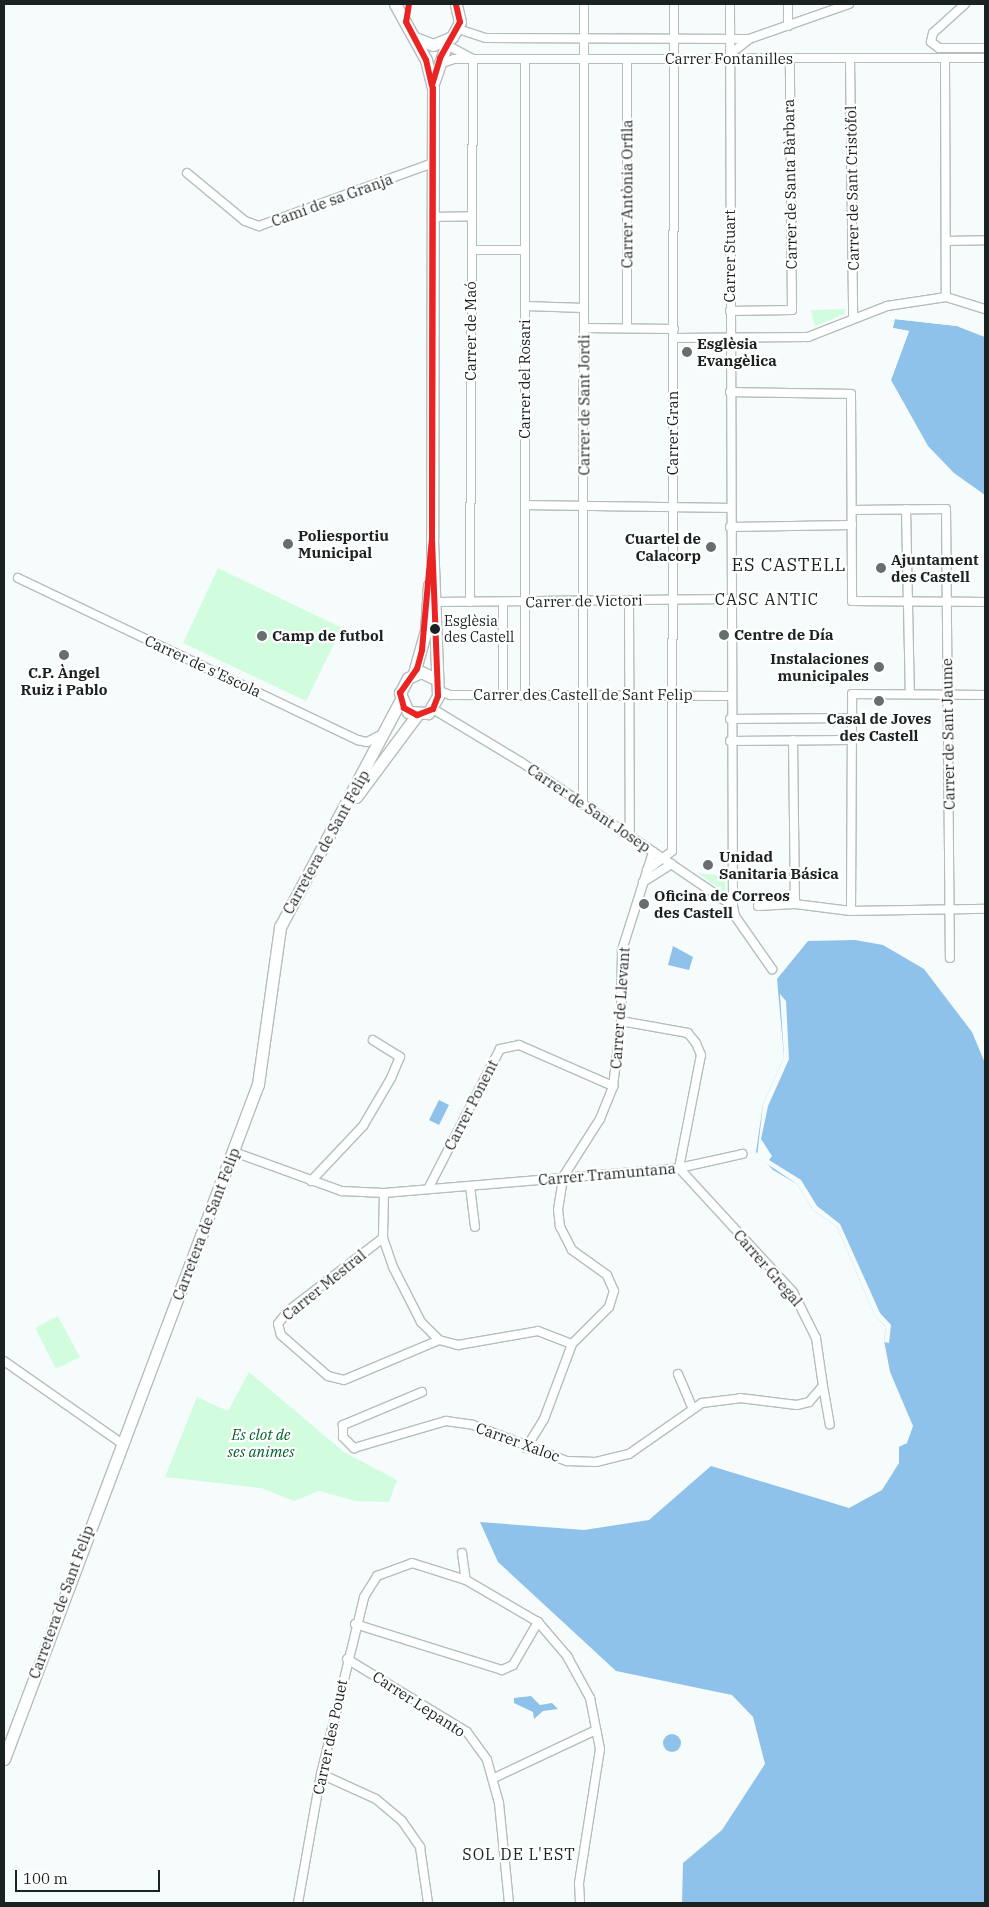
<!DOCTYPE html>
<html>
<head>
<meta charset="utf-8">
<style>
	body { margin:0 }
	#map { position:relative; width:989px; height:1907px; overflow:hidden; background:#f6fcfc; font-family:"IBM Plex Serif",serif }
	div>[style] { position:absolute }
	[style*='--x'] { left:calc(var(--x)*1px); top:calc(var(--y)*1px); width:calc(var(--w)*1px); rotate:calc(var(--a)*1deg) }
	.green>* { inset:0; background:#d2fcde }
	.water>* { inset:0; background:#8ec2ea }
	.round { border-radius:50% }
	.pier>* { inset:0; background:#f6fcfc }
	.roads { filter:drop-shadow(1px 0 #b7bdbd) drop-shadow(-1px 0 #b7bdbd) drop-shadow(0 1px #b7bdbd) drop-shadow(0 -1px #b7bdbd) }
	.minor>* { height:8px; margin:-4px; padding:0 4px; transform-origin:4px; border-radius:4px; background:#feffff }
	.secondary>* { height:11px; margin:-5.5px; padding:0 5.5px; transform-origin:5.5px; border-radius:5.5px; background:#feffff }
	.bus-1>* { height:6px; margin:-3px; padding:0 3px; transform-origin:3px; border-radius:3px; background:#ea2423 }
	.dots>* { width:14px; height:14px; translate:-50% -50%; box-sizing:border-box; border:2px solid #fff; border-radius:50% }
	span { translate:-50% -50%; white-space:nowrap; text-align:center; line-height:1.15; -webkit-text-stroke:4.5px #fff; paint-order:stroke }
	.bus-label { font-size:14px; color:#1b2222 }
	.left { translate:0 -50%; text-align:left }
	.street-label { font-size:15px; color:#1b2222 }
	.poi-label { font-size:15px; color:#1b2222; font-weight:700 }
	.right { translate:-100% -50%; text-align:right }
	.park-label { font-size:15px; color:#00602d; font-style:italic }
	.neighbourhood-label { font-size:16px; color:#1b2222; letter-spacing:1px }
	.quarter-label { font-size:18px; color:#1b2222; letter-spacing:1px }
	.frame { position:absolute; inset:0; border:5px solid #1b2222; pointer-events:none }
	.scale { position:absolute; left:15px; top:1870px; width:145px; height:22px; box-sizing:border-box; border:2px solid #1b2222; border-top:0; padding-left:6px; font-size:15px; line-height:18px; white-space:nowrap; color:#1b2222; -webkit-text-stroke:4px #fff; paint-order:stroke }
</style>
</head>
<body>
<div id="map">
	<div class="green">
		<i style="clip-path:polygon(845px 309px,845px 314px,815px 326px,811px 310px)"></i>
		<i style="clip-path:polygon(218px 568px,342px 628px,306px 701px,183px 643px)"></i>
		<i style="clip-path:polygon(724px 869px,726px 893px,698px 873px,724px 876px)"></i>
		<i style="clip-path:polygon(58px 1316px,80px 1357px,56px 1369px,35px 1328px)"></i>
		<i style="clip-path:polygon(249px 1372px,344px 1452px,397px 1480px,389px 1502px,355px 1501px,319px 1491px,294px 1501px,261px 1488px,165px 1477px,197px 1397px,228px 1411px)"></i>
	</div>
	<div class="water">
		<i style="clip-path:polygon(894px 319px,957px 326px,985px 337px,985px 495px,954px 473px,928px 446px,891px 380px,909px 331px,892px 328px)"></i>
		<i style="clip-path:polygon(855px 940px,883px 945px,924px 969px,972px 1032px,985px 1063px,985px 1903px,682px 1903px,683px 1863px,722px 1830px,765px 1764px,753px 1717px,732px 1695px,616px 1671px,498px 1562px,480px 1522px,584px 1530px,649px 1520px,711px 1466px,849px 1508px,882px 1490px,899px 1463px,899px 1447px,907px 1443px,913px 1426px,890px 1372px,884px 1340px,886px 1327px,875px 1316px,837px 1227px,813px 1210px,797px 1184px,773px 1170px,756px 1152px,763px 1104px,784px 1057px,777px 979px,808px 941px)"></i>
		<i style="clip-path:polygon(673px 946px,693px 957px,689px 970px,668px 965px)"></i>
		<i style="clip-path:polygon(439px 1100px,449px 1105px,439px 1125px,429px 1120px)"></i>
		<i style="clip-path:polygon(531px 1696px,540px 1705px,552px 1703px,558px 1709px,543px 1711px,534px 1719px,533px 1712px,514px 1703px,514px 1698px)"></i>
		<i class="round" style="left:663px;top:1734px;width:18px;height:18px"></i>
	</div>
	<div class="pier">
		<i style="clip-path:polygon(893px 316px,958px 324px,985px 337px,957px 326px,895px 319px,893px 328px,909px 331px,891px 380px,906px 333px,890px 329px)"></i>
		<i style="clip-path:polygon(780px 994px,786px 1001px,789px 1059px,768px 1106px,761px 1139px,772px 1156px,769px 1160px,801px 1180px,817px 1206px,840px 1224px,880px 1313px,891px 1325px,889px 1343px,884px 1342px,886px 1327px,875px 1316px,837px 1227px,813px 1210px,797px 1184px,757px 1157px,763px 1104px,784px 1057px)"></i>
	</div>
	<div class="roads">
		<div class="minor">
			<i style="--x:730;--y:4;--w:902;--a:89.81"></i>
			<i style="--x:733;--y:906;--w:10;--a:79"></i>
			<i style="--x:735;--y:916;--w:65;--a:55.1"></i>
			<i style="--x:965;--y:4;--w:43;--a:137.8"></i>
			<i style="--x:933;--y:33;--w:9;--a:103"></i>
			<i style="--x:931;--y:42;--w:10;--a:37"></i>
			<i style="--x:939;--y:48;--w:46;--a:0"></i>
			<i style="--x:788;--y:26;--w:22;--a:-90"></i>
			<i style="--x:458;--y:29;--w:29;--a:18"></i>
			<i style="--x:486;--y:38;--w:263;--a:0.2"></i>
			<i style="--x:749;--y:39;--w:106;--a:-19.3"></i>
			<i style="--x:443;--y:43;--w:34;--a:28"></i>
			<i style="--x:473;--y:59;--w:543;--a:90.32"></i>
			<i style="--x:730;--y:54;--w:24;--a:-38"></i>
			<i style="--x:850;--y:58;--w:259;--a:89.3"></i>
			<i style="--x:945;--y:58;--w:239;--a:89.8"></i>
			<i style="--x:627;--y:60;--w:268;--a:90"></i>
			<i style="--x:439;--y:64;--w:16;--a:-18"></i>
			<i style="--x:454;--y:59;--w:531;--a:-0.11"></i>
			<i style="--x:187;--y:173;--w:75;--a:39.6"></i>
			<i style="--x:245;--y:221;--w:15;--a:20"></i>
			<i style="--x:259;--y:226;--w:185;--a:-19.9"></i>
			<i style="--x:433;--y:217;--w:39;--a:-1"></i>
			<i style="--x:946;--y:241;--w:39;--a:-1"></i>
			<i style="--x:472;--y:250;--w:53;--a:0"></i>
			<i style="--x:525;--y:306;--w:59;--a:1.9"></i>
			<i style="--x:730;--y:311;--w:62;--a:-0.9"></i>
			<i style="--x:792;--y:310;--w:251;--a:-90.5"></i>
			<i style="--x:584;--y:328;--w:90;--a:0.6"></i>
			<i style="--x:673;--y:338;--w:135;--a:-0.4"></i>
			<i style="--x:808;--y:337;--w:85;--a:-21.4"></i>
			<i style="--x:887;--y:306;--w:60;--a:-8.7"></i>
			<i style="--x:946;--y:297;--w:41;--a:17.1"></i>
			<i style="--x:730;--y:392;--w:121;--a:0.9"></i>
			<i style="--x:851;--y:394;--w:207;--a:89.7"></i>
			<i style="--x:852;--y:601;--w:133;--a:0.4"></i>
			<i style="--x:525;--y:505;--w:205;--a:0.8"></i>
			<i style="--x:906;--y:509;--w:185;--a:88.8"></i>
			<i style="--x:852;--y:510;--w:94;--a:-0.6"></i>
			<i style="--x:946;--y:509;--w:449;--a:89.5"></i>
			<i style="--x:730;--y:527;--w:122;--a:-0.9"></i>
			<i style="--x:18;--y:578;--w:377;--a:25.5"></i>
			<i style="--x:358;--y:740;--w:9;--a:13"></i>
			<i style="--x:367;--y:742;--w:13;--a:-27"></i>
			<i style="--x:629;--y:600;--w:237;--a:89.8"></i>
			<i style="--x:436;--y:602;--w:296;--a:-0.6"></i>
			<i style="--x:503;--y:602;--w:94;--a:90"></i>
			<i style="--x:437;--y:690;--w:14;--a:21"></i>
			<i style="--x:450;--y:695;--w:280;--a:0.2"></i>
			<i style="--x:525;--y:696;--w:635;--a:-90"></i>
			<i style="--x:433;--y:709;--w:103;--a:31.1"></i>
			<i style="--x:521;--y:762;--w:256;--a:34.2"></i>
			<i style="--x:730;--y:719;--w:121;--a:-0.5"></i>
			<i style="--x:793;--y:740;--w:164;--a:89.3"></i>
			<i style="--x:730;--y:741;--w:121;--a:-0.5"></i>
			<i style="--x:583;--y:805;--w:801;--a:-89.93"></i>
			<i style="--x:647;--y:870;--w:31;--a:-37"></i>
			<i style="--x:672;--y:851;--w:847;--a:-89.86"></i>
			<i style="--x:643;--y:882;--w:34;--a:-32"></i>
			<i style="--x:758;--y:906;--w:37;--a:-3"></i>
			<i style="--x:795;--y:904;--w:56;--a:7.1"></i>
			<i style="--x:851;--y:911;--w:134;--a:-0.9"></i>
			<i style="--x:851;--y:911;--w:217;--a:-89.7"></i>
			<i style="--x:852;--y:694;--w:133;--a:0.4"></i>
			<i style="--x:234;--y:1152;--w:115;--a:19.9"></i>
			<i style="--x:342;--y:1191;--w:42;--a:2.7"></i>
			<i style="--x:384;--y:1193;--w:296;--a:-4.8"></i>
			<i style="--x:679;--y:1168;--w:65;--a:-12.5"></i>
			<i style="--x:311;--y:1181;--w:76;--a:-46.6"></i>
			<i style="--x:363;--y:1126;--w:56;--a:-59.7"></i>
			<i style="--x:391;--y:1078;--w:23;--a:-67"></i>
			<i style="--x:400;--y:1057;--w:32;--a:-148"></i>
			<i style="--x:470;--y:1186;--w:41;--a:83"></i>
			<i style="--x:428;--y:1189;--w:157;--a:-62.8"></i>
			<i style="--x:500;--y:1049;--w:19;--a:-12"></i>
			<i style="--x:519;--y:1045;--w:103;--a:23.6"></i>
			<i style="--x:384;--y:1193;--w:45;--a:91.3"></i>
			<i style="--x:383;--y:1238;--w:31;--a:71"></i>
			<i style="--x:393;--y:1267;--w:62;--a:63"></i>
			<i style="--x:421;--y:1322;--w:25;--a:45"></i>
			<i style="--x:439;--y:1340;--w:20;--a:15"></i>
			<i style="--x:458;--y:1345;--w:81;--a:-9.9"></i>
			<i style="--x:538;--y:1331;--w:36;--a:21"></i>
			<i style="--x:383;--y:1238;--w:120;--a:142.5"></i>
			<i style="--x:288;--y:1311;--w:16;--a:128"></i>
			<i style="--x:278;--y:1324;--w:11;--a:75"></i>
			<i style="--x:281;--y:1335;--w:62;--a:41.1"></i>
			<i style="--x:328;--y:1376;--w:16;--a:14"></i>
			<i style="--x:344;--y:1380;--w:103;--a:-22.8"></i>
			<i style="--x:4;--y:1361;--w:143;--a:35"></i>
			<i style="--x:678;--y:1374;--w:36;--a:67"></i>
			<i style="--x:823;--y:1386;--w:39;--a:80"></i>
			<i style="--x:422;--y:1392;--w:86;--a:157.3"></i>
			<i style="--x:343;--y:1425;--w:12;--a:90"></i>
			<i style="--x:343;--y:1437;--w:16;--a:45"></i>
			<i style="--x:354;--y:1448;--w:96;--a:-16.4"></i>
			<i style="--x:446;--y:1421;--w:27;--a:8"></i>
			<i style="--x:473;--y:1425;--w:101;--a:21"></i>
			<i style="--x:567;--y:1461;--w:29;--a:2"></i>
			<i style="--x:596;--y:1462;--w:34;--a:-14"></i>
			<i style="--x:629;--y:1454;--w:89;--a:-34.9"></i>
			<i style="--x:702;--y:1403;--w:38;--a:-7"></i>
			<i style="--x:740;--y:1398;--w:57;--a:7"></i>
			<i style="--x:797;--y:1405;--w:12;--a:-14"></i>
			<i style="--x:809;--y:1402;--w:21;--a:-49"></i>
			<i style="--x:823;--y:1386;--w:49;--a:-98.3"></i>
			<i style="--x:816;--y:1338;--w:51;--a:-116.6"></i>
			<i style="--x:793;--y:1292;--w:168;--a:-132.6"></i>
			<i style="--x:679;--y:1168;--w:115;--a:-79"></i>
			<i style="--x:701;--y:1055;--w:13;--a:-113"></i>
			<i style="--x:696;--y:1043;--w:13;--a:-129"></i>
			<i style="--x:688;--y:1033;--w:68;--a:-169.8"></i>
			<i style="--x:526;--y:1448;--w:34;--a:-58"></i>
			<i style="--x:544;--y:1419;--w:80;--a:-69.5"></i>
			<i style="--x:572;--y:1344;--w:52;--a:-45"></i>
			<i style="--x:609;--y:1307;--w:17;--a:-73"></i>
			<i style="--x:614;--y:1291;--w:17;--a:-114"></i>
			<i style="--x:607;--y:1275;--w:43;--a:-144.5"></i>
			<i style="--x:572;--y:1250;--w:27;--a:-117"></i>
			<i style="--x:560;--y:1226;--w:16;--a:-97"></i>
			<i style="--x:558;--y:1210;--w:33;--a:-81"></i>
			<i style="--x:563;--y:1177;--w:69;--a:-57.5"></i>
			<i style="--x:600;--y:1119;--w:35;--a:-68"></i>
			<i style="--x:613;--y:1086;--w:65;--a:-83"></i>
			<i style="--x:621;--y:1021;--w:71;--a:-89.2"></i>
			<i style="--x:622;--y:950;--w:103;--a:-72.4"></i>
			<i style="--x:462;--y:1553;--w:27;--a:82"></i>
			<i style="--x:355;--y:1624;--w:154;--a:17.4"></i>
			<i style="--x:502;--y:1670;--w:12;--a:-24"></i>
			<i style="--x:513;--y:1665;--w:50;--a:-59.8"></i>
			<i style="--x:347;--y:1659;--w:140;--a:31.3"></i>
			<i style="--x:467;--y:1732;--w:34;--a:54"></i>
			<i style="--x:487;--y:1760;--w:45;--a:74.4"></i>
			<i style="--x:499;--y:1803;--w:100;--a:84.3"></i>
			<i style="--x:321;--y:1774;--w:60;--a:24.4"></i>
			<i style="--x:376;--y:1799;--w:34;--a:40"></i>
			<i style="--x:402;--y:1821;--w:32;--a:55"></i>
			<i style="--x:420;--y:1847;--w:57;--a:81.9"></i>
			<i style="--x:494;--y:1778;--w:113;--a:-25.2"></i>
			<i style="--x:298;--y:1903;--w:131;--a:-79.9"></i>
			<i style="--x:321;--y:1774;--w:182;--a:-76.3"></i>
			<i style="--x:364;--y:1597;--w:25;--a:-58"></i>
			<i style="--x:377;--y:1576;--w:37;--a:-20"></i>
			<i style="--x:412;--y:1563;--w:57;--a:17.5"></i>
			<i style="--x:466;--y:1580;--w:83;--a:30.3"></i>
			<i style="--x:538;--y:1622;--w:45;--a:49.5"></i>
			<i style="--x:567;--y:1656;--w:48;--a:61.3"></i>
			<i style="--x:590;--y:1698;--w:52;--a:78.9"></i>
			<i style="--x:600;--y:1749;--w:136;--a:98.9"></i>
			<i style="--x:579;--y:1883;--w:20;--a:87"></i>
		</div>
		<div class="secondary">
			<i style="--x:395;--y:4;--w:64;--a:61"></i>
			<i style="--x:426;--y:60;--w:29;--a:76"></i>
			<i style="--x:433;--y:88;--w:451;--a:90.1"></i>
			<i style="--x:432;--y:539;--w:157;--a:87.8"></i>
			<i style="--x:438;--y:696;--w:20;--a:120"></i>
			<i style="--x:428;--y:713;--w:20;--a:-177"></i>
			<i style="--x:408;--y:712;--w:21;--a:-113"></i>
			<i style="--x:400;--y:693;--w:17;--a:-62"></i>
			<i style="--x:408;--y:678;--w:14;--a:-25"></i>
			<i style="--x:421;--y:672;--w:14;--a:25"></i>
			<i style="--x:415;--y:38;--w:19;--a:21"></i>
			<i style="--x:433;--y:45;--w:21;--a:-23"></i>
			<i style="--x:452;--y:37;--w:17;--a:-62"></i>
			<i style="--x:460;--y:22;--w:18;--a:-103"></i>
			<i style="--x:434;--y:81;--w:43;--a:-71.1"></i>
			<i style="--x:414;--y:673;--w:45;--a:-74.4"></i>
			<i style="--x:426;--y:630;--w:45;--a:-86.2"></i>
			<i style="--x:356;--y:797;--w:102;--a:-53.4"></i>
			<i style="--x:4;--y:1759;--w:721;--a:-69.38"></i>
			<i style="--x:258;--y:1084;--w:159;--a:-82"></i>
			<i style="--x:280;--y:927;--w:256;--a:-62"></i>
		</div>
	</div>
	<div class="bus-1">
		<i style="--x:409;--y:4;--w:18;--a:99"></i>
		<i style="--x:406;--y:22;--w:43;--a:62.2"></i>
		<i style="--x:426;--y:60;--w:26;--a:77"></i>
		<i style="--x:432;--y:85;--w:28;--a:-73"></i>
		<i style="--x:440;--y:58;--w:41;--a:-60.9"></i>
		<i style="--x:460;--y:22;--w:18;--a:-103"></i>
		<i style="--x:432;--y:539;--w:157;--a:87.8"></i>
		<i style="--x:438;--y:696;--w:14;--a:111"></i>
		<i style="--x:433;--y:709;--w:17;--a:159"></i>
		<i style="--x:417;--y:715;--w:15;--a:-152"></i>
		<i style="--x:404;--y:708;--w:16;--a:-105"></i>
		<i style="--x:400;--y:693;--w:29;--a:-55"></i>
		<i style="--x:417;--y:669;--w:20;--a:-75"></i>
		<i style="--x:422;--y:650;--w:111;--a:-84.9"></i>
		<i style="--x:432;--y:539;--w:451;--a:-89.9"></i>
		<i style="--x:432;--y:539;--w:451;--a:-89.9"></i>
	</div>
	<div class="dots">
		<i style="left:687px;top:352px;background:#686e6e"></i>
		<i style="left:288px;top:544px;background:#686e6e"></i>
		<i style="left:711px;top:547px;background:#686e6e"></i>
		<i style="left:881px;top:568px;background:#686e6e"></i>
		<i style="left:435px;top:629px;background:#1b2222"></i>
		<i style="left:724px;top:635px;background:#686e6e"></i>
		<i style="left:262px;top:636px;background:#686e6e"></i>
		<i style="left:64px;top:655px;background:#686e6e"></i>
		<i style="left:879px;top:667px;background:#686e6e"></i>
		<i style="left:879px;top:701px;background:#686e6e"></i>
		<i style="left:708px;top:865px;background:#686e6e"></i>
		<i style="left:644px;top:904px;background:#686e6e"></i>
	</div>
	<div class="bus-label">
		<span class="left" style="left:444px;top:629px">Esglèsia<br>des Castell</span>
	</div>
	<div class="street-label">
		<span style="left:729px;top:59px">Carrer Fontanilles</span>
		<span style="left:790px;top:184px;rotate:-91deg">Carrer de Santa Bàrbara</span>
		<span style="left:852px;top:188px;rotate:-91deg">Carrer de Sant Cristòfol</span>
		<span style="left:627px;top:194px;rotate:-90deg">Carrer Antònia Orfila</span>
		<span style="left:332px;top:200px;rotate:-20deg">Camí de sa Granja</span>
		<span style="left:730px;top:256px;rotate:-90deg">Carrer Stuart</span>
		<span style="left:471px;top:331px;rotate:-90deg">Carrer de Maó</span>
		<span style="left:525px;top:379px;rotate:-90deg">Carrer del Rosari</span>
		<span style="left:584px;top:405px;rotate:-90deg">Carrer de Sant Jordi</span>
		<span style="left:673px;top:433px;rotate:-90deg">Carrer Gran</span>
		<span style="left:584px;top:601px;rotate:-1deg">Carrer de Victori</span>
		<span style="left:203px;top:666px;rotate:25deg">Carrer de s'Escola</span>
		<span style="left:583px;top:695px">Carrer des Castell de Sant Felip</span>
		<span style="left:948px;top:734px;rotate:-91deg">Carrer de Sant Jaume</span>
		<span style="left:589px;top:808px;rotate:34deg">Carrer de Sant Josep</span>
		<span style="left:326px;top:842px;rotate:-61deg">Carretera de Sant Felip</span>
		<span style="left:620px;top:1008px;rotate:-86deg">Carrer de Llevant</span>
		<span style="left:471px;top:1105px;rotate:-63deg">Carrer Ponent</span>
		<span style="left:607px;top:1174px;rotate:-5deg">Carrer Tramuntana</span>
		<span style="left:206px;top:1224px;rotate:-69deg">Carretera de Sant Felip</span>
		<span style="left:768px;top:1268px;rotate:49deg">Carrer Gregal</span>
		<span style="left:324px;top:1285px;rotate:-39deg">Carrer Mestral</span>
		<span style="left:518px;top:1442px;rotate:20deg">Carrer Xaloc</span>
		<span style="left:61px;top:1602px;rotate:-70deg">Carretera de Sant Felip</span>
		<span style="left:419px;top:1704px;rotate:33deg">Carrer Lepanto</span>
		<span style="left:330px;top:1737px;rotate:-78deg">Carrer des Pouet</span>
	</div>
	<div class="poi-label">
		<span class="left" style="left:697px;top:352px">Esglèsia<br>Evangèlica</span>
		<span class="left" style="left:298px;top:544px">Poliesportiu<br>Municipal</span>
		<span class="right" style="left:701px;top:547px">Cuartel de<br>Calacorp</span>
		<span class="left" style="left:891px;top:568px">Ajuntament<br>des Castell</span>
		<span class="left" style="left:734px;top:635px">Centre de Día</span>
		<span class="left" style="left:272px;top:636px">Camp de futbol</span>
		<span class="right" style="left:869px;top:667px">Instalaciones<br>municipales</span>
		<span style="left:64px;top:681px">C.P. Àngel<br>Ruiz i Pablo</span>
		<span style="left:879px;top:727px">Casal de Joves<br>des Castell</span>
		<span class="left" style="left:719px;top:865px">Unidad<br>Sanitaria Básica</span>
		<span class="left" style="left:654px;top:904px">Oficina de Correos<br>des Castell</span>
	</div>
	<div class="park-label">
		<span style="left:261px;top:1443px">Es clot de<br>ses animes</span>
	</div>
	<div class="neighbourhood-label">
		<span style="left:767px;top:599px">CASC ANTIC</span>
		<span style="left:519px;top:1854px">SOL DE L'EST</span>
	</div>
	<div class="quarter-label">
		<span style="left:789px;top:565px">ES CASTELL</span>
	</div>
	<div class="frame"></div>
	<div class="scale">100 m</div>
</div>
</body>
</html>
